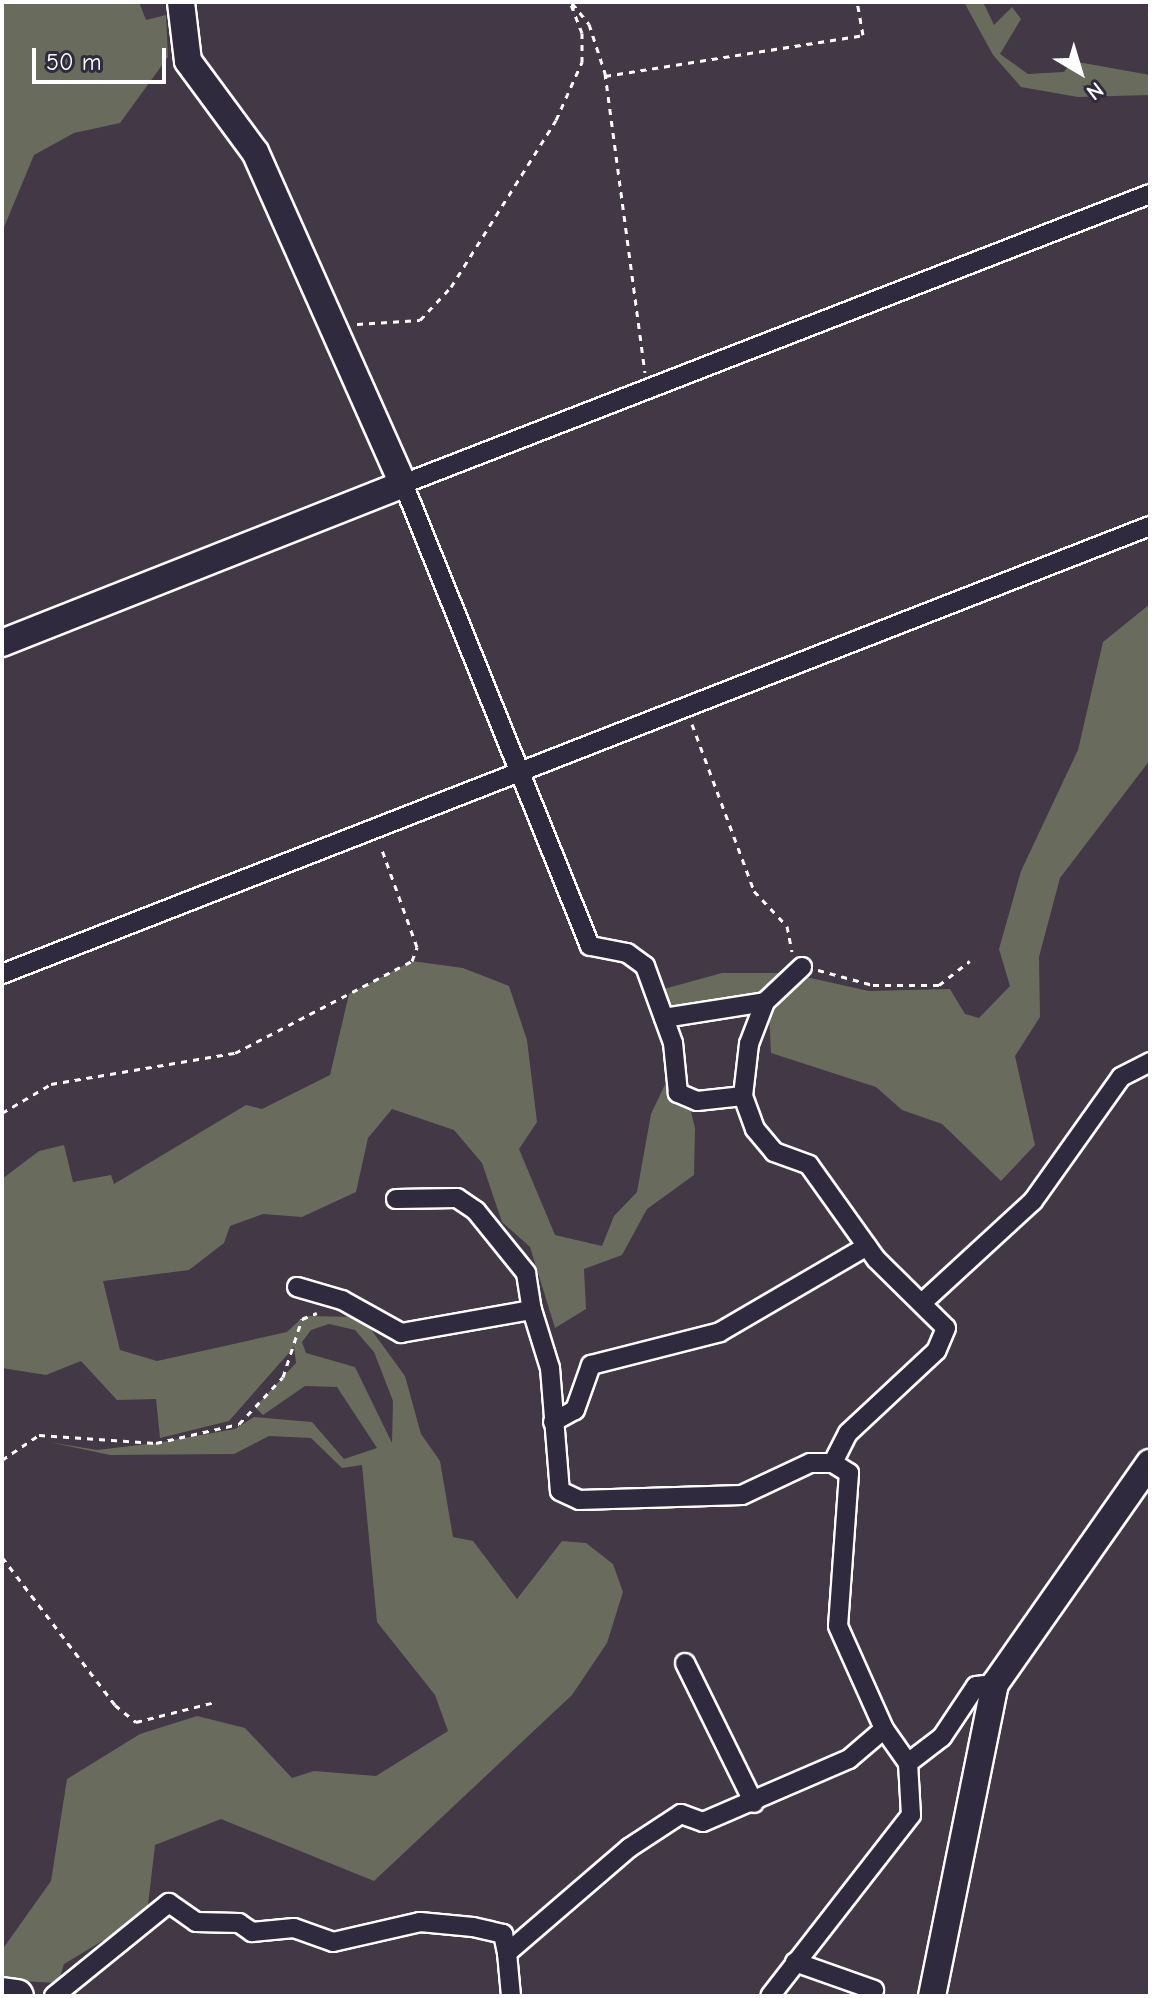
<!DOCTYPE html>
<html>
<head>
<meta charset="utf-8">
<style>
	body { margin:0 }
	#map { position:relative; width:1152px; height:1998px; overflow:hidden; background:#423846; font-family:"Comic Neue",sans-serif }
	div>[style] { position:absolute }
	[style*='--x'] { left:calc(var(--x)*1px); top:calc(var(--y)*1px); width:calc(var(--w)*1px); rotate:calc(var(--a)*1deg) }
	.green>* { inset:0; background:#696b5d }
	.path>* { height:3px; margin-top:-1.5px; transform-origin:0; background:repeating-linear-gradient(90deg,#fff 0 6px,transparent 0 12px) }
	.roads { filter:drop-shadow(2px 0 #fff) drop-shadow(-2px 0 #fff) drop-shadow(0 2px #fff) drop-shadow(0 -2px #fff) }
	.street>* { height:18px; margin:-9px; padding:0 9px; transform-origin:9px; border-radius:9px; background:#2f2a3d }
	.secondary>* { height:26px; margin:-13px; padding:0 13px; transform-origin:13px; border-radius:13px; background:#2f2a3d }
	.highway>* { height:32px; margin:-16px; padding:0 16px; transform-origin:16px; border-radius:16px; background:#2f2a3d }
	span { translate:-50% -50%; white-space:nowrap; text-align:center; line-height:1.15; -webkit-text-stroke:6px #2f2a3d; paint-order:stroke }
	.frame { position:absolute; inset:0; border:4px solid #fff; pointer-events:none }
	.north { position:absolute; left:1040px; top:32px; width:80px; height:80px; -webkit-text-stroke:6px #2f2a3d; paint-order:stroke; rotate:142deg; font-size:22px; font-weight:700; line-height:32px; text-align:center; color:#fff }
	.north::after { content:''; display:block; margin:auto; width:28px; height:36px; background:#fff; clip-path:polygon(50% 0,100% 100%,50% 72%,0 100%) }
	.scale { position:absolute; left:32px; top:48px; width:134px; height:36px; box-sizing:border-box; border:4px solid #fff; border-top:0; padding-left:10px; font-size:24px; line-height:28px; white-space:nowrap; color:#fff; -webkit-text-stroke:6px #2f2a3d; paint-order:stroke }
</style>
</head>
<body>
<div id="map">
	<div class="green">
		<i style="clip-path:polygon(2px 2px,139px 2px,146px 20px,166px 15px,168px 57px,120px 123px,74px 133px,34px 155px,2px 232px)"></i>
		<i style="clip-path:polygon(964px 2px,983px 2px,994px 25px,1012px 7px,1021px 19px,1000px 54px,1028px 74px,1064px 72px,1072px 61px,1150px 75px,1150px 95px,1078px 97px,1021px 87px,993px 55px)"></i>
		<i style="clip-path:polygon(1150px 604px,1150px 760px,1060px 878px,1039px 957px,1040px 1017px,1015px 1056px,1035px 1145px,1001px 1181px,942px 1124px,902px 1110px,876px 1087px,771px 1053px,769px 1014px,667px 1009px,660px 990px,722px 973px,788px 973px,869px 991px,950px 989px,965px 1014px,979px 1018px,1010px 986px,999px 949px,1021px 871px,1078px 750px,1103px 642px)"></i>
		<i style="clip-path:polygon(evenodd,412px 961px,463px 968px,509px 986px,527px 1040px,537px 1122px,519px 1149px,555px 1235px,602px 1246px,614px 1216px,637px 1192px,651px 1114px,670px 1074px,682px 1074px,695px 1128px,694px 1175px,647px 1209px,622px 1255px,584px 1269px,586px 1309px,555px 1328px,530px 1247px,502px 1222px,482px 1163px,454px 1130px,392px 1109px,368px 1138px,356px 1192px,302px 1217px,263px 1214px,230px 1226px,224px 1243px,189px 1270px,103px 1281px,120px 1350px,157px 1361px,287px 1332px,304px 1316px,362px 1317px,405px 1376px,421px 1434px,440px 1461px,453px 1537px,473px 1541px,517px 1599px,562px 1541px,586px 1543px,613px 1564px,623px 1592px,607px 1643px,572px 1695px,374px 1881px,221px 1819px,155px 1845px,147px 1914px,64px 1964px,58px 1983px,2px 1980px,2px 1950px,51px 1881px,67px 1779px,140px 1734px,197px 1716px,245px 1728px,292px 1778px,314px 1771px,376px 1776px,448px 1731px,435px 1695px,377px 1622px,362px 1465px,342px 1468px,311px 1438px,269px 1436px,234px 1454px,110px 1455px,49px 1442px,97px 1450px,156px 1443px,235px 1429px,254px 1417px,312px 1422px,344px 1459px,377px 1448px,337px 1387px,305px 1386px,263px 1415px,255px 1407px,296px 1363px,294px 1347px,229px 1421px,160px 1438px,156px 1399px,117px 1400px,81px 1361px,46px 1375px,2px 1368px,2px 1179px,39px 1151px,64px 1145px,73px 1182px,111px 1175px,114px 1184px,246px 1105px,262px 1109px,330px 1075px,349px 994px,412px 961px,329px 1324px,355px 1330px,374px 1352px,393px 1401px,392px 1443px,355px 1367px,306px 1353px,302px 1342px,311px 1330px,329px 1324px)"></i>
	</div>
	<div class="path">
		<i style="--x:572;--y:3;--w:27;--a:51"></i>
		<i style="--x:589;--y:24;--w:52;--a:71.9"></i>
		<i style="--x:605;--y:73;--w:302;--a:82.4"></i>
		<i style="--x:605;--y:76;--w:261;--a:-9"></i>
		<i style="--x:863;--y:35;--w:34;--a:-100"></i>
		<i style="--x:357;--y:324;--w:63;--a:-3.6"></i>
		<i style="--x:420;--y:320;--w:45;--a:-46.8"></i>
		<i style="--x:451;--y:287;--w:197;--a:-57.8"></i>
		<i style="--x:556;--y:120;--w:64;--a:-65.9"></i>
		<i style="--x:582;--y:62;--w:29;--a:-90"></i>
		<i style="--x:582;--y:33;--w:33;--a:-111"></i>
		<i style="--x:692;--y:724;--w:178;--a:69.6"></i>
		<i style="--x:754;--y:891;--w:48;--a:46.7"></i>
		<i style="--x:787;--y:926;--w:26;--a:79"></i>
		<i style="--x:818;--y:970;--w:57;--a:15.3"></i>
		<i style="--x:873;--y:985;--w:66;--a:0"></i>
		<i style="--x:939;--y:985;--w:39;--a:-38"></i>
		<i style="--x:2;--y:1113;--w:57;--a:-30.6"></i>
		<i style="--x:51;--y:1084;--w:187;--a:-9.6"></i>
		<i style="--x:235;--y:1053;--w:199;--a:-27.5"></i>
		<i style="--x:412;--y:961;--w:15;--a:-70"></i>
		<i style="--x:417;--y:947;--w:106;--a:-109.8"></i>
		<i style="--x:2;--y:1460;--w:45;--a:-34"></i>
		<i style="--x:39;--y:1435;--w:117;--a:3.9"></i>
		<i style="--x:156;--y:1443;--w:85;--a:-12.9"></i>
		<i style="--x:239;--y:1424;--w:64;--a:-46.9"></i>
		<i style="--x:283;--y:1377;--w:61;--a:-71.9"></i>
		<i style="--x:302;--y:1319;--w:16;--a:-22"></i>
		<i style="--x:2;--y:1557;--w:186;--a:52.6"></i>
		<i style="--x:115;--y:1705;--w:27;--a:39"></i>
		<i style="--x:136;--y:1722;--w:81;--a:-14.2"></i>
	</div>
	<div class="roads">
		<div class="street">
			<i style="--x:802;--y:967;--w:51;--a:136.6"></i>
			<i style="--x:765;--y:1002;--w:45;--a:110.9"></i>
			<i style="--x:749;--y:1044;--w:52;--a:96.6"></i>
			<i style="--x:743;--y:1096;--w:35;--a:70"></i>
			<i style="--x:755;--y:1129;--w:30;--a:50"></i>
			<i style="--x:774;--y:1152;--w:37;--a:20"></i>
			<i style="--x:809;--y:1165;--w:115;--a:54.5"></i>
			<i style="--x:876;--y:1259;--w:98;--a:44.6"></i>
			<i style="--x:946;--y:1328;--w:25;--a:113"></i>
			<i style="--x:936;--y:1351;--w:120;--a:137"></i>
			<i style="--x:848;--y:1433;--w:34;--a:117"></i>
			<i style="--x:2;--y:974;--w:1232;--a:-21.32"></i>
			<i style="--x:664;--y:1018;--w:102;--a:-9"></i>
			<i style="--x:743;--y:1096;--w:46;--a:173.8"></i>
			<i style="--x:697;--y:1101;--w:21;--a:-157"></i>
			<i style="--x:678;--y:1093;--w:50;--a:-95.7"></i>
			<i style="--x:673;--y:1043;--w:82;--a:-110"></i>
			<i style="--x:645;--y:966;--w:22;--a:-144"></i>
			<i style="--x:627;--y:953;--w:38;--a:-169"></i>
			<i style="--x:590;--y:946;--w:498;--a:-112"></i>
			<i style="--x:403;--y:484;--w:801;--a:-21.22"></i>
			<i style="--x:396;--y:1199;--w:61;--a:-0.9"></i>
			<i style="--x:457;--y:1198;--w:23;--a:34"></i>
			<i style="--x:476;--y:1211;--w:80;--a:51.1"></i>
			<i style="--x:526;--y:1273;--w:37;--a:81"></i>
			<i style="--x:297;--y:1287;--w:47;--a:16.1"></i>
			<i style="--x:342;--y:1300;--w:68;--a:29.2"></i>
			<i style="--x:401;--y:1333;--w:133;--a:-10"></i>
			<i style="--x:532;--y:1310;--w:61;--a:72.8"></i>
			<i style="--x:550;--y:1368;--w:123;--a:85.4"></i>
			<i style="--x:560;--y:1491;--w:21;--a:25"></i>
			<i style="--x:579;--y:1500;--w:163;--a:-1.8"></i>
			<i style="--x:742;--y:1495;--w:75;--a:-25.2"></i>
			<i style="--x:810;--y:1463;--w:23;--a:0"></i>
			<i style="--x:833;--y:1463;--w:19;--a:32"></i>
			<i style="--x:849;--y:1473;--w:153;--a:94.1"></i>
			<i style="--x:838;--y:1626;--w:113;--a:65.9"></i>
			<i style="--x:884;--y:1729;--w:42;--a:54.8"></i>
			<i style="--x:908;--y:1763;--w:52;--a:86.7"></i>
			<i style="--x:911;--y:1815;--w:229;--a:127.9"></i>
			<i style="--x:923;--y:1302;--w:149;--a:-42.6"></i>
			<i style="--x:1033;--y:1201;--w:152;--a:-54.6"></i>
			<i style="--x:1121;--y:1077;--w:33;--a:-27"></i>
			<i style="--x:553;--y:1422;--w:25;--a:-29"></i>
			<i style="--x:575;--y:1410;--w:48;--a:-70.4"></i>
			<i style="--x:591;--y:1365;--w:133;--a:-14.3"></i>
			<i style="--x:720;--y:1332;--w:170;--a:-30.3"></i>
			<i style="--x:685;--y:1663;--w:156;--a:63.8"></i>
			<i style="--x:908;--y:1763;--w:43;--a:-37.4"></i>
			<i style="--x:942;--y:1737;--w:61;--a:-56.3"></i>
			<i style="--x:976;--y:1686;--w:19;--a:-6"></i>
			<i style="--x:795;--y:1962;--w:84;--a:19.5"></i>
			<i style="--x:54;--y:1996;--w:148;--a:-39"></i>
			<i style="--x:169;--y:1903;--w:33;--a:35"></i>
			<i style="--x:196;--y:1922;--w:43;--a:1.3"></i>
			<i style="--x:239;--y:1923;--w:16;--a:35"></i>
			<i style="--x:252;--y:1932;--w:42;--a:-5.4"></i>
			<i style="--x:294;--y:1928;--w:41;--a:19.7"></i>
			<i style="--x:333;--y:1942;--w:89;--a:-12.9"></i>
			<i style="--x:420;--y:1922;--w:53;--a:5.4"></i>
			<i style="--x:473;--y:1927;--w:31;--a:13"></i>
			<i style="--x:503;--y:1934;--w:19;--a:78"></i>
			<i style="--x:511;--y:1996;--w:43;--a:-95.3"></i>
			<i style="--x:507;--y:1953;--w:161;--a:-40.7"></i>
			<i style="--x:629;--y:1848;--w:62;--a:-33.2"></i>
			<i style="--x:681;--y:1814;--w:23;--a:20"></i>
			<i style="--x:703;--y:1822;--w:159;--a:-23.3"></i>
			<i style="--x:849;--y:1759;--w:46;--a:-40.6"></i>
		</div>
		<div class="secondary">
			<i style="--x:2;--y:643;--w:431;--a:-21.6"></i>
			<i style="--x:403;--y:484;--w:363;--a:-114"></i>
			<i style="--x:255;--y:152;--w:113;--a:-126.4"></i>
			<i style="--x:188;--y:61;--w:59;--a:-96.8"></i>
			<i style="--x:932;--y:1996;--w:318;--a:-78.6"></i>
			<i style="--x:995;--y:1684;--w:270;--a:-55"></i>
		</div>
		<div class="highway">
			<i style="--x:2;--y:1994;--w:15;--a:8"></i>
		</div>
	</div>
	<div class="frame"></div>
	<div class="north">N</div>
	<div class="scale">50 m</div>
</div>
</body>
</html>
